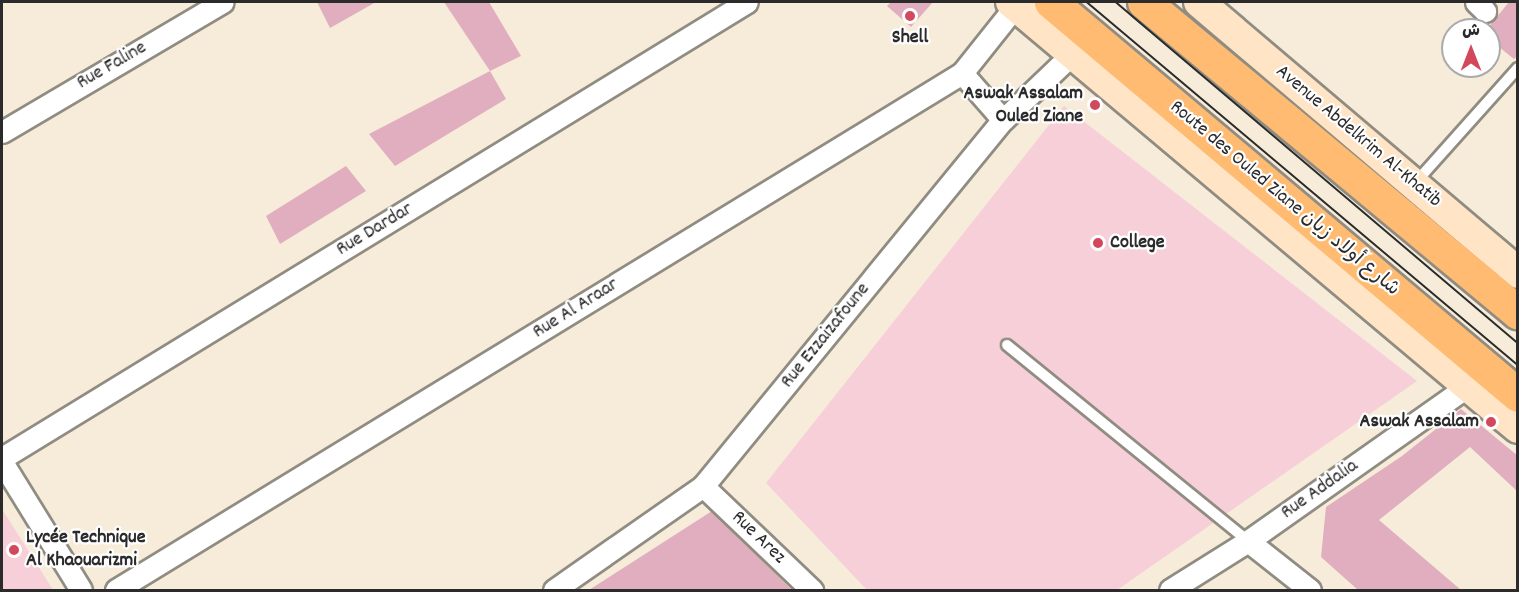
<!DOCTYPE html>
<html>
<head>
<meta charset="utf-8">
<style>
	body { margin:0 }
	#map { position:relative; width:1519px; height:592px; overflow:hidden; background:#f6ecd9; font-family:Dekko,"Playpen Sans Arabic",sans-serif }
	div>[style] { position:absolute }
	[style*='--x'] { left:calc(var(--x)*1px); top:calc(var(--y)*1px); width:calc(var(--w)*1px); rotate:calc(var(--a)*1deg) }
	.built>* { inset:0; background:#f6cfd8 }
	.building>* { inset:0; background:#e1aec0 }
	.roads { filter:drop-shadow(2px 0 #908c82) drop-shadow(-2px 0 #908c82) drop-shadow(0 2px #908c82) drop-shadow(0 -2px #908c82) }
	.lane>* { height:10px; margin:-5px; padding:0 5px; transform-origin:5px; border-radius:5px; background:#fff }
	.street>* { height:21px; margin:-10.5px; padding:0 10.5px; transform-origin:10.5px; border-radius:10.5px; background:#fff }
	.secondary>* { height:30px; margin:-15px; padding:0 15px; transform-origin:15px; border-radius:15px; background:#ffe4c6 }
	.highway>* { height:33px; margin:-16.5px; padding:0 16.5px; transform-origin:16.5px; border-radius:16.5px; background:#febb71 }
	.tram>* { height:1.5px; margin:-0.75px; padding:0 0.75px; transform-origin:0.75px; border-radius:0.75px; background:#2b2b2b }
	.dots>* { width:16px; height:16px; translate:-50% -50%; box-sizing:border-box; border:3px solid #fff; border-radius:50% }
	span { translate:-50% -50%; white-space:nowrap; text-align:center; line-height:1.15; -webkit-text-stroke:4.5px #fff; paint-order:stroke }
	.poi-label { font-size:20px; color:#2b2b2b; font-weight:700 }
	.right { translate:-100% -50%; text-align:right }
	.left { translate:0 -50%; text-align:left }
	.street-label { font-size:20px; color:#2b2b2b }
	.frame { position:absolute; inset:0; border:3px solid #2b2b2b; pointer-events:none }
	.north { position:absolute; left:1441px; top:18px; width:60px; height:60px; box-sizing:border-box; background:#fff; border:2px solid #aaa; border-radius:50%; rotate:0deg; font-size:16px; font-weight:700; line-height:24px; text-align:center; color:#2b2b2b }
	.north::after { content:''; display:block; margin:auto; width:21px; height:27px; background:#d1495b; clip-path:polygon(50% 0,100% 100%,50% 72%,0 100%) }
</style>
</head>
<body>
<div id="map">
	<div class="built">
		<i style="clip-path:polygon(1064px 106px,1417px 381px,1117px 590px,867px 590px,766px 483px)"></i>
		<i style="clip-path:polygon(2px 509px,53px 590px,2px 590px)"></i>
	</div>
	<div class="building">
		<i style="clip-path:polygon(317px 2px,376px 2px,330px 28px)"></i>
		<i style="clip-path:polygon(444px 2px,489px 2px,521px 56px,490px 71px)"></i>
		<i style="clip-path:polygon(891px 2px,933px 2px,911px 27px,887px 6px)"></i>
		<i style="clip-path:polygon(1509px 2px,1518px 2px,1518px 55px,1514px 59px,1489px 39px,1489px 30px,1486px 30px)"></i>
		<i style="clip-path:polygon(490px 71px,506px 99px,395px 166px,369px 134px)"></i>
		<i style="clip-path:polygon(346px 166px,366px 191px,280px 244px,266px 216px)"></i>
		<i style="clip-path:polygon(1461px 409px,1518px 456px,1518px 492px,1470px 447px,1379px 520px,1461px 590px,1358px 590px,1321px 557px,1326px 507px,1402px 456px)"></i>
		<i style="clip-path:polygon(712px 511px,792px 590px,589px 590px)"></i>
	</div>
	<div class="roads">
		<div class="lane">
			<i style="--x:1416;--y:182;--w:153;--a:-48.2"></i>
			<i style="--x:1007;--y:345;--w:311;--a:39.1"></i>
		</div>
		<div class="street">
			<i style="--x:1476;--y:2;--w:13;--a:45"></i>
			<i style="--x:962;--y:73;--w:62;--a:48.9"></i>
			<i style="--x:2;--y:132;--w:256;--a:-30.5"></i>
			<i style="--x:2;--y:458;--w:873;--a:-31.47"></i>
			<i style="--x:2;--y:462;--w:150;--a:58.3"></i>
			<i style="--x:703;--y:486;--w:151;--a:43.7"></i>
			<i style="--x:1248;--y:541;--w:79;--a:38.3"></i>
			<i style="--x:116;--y:590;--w:991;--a:-31.43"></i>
			<i style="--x:962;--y:73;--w:87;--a:-51.5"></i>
			<i style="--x:554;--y:590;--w:182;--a:-34.9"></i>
			<i style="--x:703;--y:486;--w:473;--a:-50.7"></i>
			<i style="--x:1003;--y:120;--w:95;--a:-43.7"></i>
			<i style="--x:1170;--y:590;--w:92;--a:-32.1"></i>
			<i style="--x:1248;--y:541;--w:269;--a:-35.2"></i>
		</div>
		<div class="secondary">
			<i style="--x:1011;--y:2;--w:662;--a:40.04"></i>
			<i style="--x:1199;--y:2;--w:419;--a:40.3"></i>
		</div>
		<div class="highway">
			<i style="--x:1051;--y:2;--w:610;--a:40.08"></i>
			<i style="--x:1144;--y:2;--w:486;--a:39.7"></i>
		</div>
	</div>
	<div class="tram">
		<i style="--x:1087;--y:2;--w:563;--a:40.11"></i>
		<i style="--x:1116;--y:2;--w:527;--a:40.31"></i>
	</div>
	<div class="dots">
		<i style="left:910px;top:16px;background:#d1495b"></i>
		<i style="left:1095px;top:105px;background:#d1495b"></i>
		<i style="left:1098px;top:243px;background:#d1495b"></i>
		<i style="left:1491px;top:422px;background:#d1495b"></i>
		<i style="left:14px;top:550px;background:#d1495b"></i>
	</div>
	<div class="poi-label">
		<span style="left:910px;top:38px">Shell</span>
		<span class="right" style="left:1083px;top:106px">Aswak Assalam<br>Ouled Ziane</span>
		<span class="left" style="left:1110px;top:243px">College</span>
		<span class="right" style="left:1479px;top:422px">Aswak Assalam</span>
		<span class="left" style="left:26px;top:550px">Lycée Technique<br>Al Khaouarizmi</span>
	</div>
	<div class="street-label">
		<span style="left:112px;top:66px;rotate:-30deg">Rue Faline</span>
		<span style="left:1358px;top:137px;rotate:40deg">Avenue Abdelkrim Al-Khatib</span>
		<span style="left:1284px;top:199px;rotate:40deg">Route des Ouled Ziane شارع أولاد زيان</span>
		<span style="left:375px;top:230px;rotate:-31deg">Rue Dardar</span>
		<span style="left:576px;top:309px;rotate:-32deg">Rue Al Araar</span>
		<span style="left:826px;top:336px;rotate:-51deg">Rue Ezzaizafoune</span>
		<span style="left:1320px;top:490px;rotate:-35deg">Rue Addalia</span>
		<span style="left:758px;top:538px;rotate:44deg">Rue Arez</span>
	</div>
	<div class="frame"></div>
	<div class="north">ش</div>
</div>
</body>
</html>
